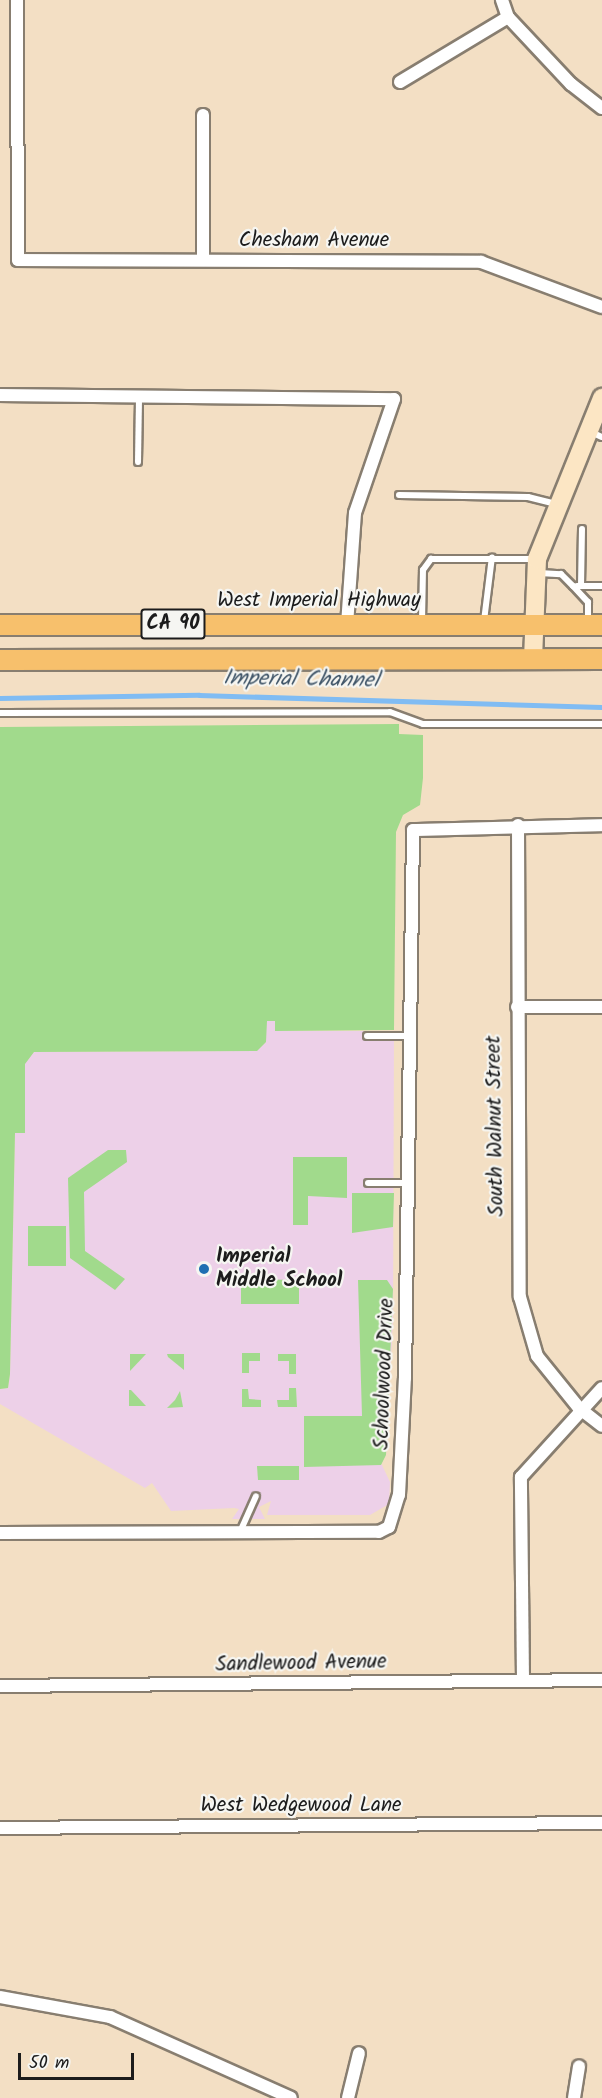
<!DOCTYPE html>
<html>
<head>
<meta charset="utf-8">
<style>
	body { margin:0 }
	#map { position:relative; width:602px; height:2098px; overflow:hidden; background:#f3dfc4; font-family:Kalam,sans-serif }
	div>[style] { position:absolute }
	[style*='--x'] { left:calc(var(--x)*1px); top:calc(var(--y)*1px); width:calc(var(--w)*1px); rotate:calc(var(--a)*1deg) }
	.built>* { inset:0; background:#edd0e8 }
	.green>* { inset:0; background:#a1da8c }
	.stream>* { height:4.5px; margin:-2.25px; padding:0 2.25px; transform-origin:2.25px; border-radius:2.25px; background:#80bcf3 }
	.roads { filter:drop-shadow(2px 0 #887e70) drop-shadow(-2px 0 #887e70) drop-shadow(0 2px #887e70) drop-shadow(0 -2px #887e70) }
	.lane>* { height:6px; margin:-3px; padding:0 3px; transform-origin:3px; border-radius:3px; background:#fff }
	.street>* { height:12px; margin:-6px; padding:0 6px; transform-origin:6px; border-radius:6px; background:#fff }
	.secondary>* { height:18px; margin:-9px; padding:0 9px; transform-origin:9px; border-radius:9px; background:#fce6c4 }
	.primary>* { height:20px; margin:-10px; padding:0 10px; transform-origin:10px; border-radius:10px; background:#f7c06c }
	.dots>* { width:16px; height:16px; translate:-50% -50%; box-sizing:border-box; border:3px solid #f6f6f2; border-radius:50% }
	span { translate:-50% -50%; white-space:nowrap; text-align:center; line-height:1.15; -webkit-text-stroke:4.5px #f6f6f2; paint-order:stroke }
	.shield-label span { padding:2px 4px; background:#f6f6f2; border:2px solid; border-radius:4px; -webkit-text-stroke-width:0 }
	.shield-label { font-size:20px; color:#1c1c1c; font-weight:700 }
	.street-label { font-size:21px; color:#1c1c1c }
	.poi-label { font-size:21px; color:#1c1c1c; font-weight:700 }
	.left { translate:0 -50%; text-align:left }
	.water-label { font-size:22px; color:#3f5467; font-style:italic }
	.scale { position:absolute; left:18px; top:2053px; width:116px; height:27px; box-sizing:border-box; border:3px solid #1c1c1c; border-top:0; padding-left:8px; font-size:18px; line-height:21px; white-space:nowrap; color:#1c1c1c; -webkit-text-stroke:4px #f6f6f2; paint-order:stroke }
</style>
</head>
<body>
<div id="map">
	<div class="built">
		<i style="clip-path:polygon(275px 1020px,276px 1031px,394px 1031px,393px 1319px,386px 1455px,381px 1463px,390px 1482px,389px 1504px,370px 1515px,267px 1515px,271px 1501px,259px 1507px,265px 1519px,232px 1519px,239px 1509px,234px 1508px,171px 1511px,152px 1483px,145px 1488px,0 1404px,0 1389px,8px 1388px,10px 1374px,15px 1133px,25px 1132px,25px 1063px,34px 1052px,256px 1051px,266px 1042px,266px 1021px)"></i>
	</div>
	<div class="green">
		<i style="clip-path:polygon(399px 724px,399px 734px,423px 735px,423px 778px,420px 805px,403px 815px,396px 832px,394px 1030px,275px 1031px,275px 1021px,267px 1021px,266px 1042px,257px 1051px,34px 1052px,25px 1064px,25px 1133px,15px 1133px,10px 1374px,8px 1388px,0 1389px,0 727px)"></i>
		<i style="clip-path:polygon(108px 1150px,126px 1150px,127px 1162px,84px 1192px,85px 1251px,125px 1279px,115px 1290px,70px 1258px,68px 1178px)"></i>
		<i style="clip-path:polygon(293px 1157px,347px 1157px,347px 1198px,308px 1196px,308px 1225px,293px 1225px)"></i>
		<i style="clip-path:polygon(352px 1193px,394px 1193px,393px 1227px,352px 1233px)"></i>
		<i style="clip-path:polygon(28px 1226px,66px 1226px,66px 1266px,28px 1266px)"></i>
		<i style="clip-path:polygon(241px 1279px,299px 1280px,299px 1304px,241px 1304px)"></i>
		<i style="clip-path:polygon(358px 1280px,387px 1280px,393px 1289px,386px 1455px,381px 1465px,304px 1467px,304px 1416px,362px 1416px)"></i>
		<i style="clip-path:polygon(242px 1353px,260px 1353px,260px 1361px,249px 1361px,249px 1373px,242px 1373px)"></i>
		<i style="clip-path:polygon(130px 1354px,146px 1354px,130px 1371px)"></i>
		<i style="clip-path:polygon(167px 1354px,184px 1354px,184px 1370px,168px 1357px)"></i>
		<i style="clip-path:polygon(278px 1354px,296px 1354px,296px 1374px,289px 1374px,289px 1361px,278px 1361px)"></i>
		<i style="clip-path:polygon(289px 1388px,296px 1388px,297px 1407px,278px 1407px,277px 1400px,289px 1400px)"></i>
		<i style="clip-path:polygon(242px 1389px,248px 1389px,249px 1399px,261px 1400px,261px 1407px,242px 1407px)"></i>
		<i style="clip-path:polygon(129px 1390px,131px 1390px,146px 1406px,129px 1406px)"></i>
		<i style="clip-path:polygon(180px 1391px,183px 1407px,167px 1408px,175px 1400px)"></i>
		<i style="clip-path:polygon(257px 1466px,299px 1466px,299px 1480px,258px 1480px)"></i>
	</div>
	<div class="stream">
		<i style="--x:0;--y:698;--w:199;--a:-0.9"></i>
		<i style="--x:199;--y:695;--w:403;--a:1.7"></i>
	</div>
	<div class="roads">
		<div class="lane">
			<i style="--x:589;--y:431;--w:14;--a:25"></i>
			<i style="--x:138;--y:462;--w:65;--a:-89.1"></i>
			<i style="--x:399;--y:495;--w:129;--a:0.9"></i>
			<i style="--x:528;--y:497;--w:29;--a:14"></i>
			<i style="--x:539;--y:573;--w:22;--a:3"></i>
			<i style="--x:561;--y:574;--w:17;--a:45"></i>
			<i style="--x:573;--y:586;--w:22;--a:47"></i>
			<i style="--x:588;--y:602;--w:19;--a:90"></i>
			<i style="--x:577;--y:586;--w:25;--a:0"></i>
			<i style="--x:581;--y:586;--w:57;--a:-89"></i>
			<i style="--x:422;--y:621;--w:51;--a:-88.9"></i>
			<i style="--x:423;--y:570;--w:14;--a:-54"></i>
			<i style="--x:431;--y:559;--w:105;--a:0"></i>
			<i style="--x:484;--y:621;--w:64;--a:-82.9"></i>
			<i style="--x:0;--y:713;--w:390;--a:-0.1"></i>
			<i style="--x:390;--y:712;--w:35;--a:20"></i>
			<i style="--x:423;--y:724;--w:179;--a:0"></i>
			<i style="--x:367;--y:1036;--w:42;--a:0"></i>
			<i style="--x:368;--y:1183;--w:41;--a:0"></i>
			<i style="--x:240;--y:1532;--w:39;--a:-66"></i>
		</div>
		<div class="street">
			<i style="--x:17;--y:0;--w:260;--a:89.8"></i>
			<i style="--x:18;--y:260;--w:463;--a:0.2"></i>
			<i style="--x:481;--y:262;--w:129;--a:20.4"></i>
			<i style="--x:502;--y:0;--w:18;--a:71"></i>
			<i style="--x:508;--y:17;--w:92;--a:46.8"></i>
			<i style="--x:571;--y:84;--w:39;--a:38"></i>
			<i style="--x:400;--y:82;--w:126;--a:-31"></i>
			<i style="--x:203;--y:260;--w:145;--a:-90"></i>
			<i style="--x:0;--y:395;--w:394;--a:0.6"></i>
			<i style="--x:394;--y:399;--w:120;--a:108.9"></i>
			<i style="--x:355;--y:513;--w:111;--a:94.1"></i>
			<i style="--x:518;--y:825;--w:472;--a:89.8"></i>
			<i style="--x:520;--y:1297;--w:61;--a:73.9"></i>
			<i style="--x:537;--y:1356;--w:67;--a:51.1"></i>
			<i style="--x:579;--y:1408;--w:29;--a:38"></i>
			<i style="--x:517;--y:1007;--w:85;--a:0"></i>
			<i style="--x:0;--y:1533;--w:379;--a:-0.2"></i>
			<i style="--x:379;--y:1532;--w:11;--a:-27"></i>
			<i style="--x:389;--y:1527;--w:34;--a:-73"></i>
			<i style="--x:399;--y:1495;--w:117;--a:-87.1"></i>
			<i style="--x:405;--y:1378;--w:548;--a:-89.16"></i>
			<i style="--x:413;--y:830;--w:189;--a:-1.5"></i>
			<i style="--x:523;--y:1679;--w:202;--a:-90.6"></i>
			<i style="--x:521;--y:1477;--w:120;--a:-47.7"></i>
			<i style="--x:0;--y:1686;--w:602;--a:-0.57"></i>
			<i style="--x:0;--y:1828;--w:602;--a:-0.48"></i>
			<i style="--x:0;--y:1997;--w:112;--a:10.3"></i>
			<i style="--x:110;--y:2017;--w:198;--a:24.1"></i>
			<i style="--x:348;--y:2098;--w:46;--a:-76.3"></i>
			<i style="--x:574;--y:2098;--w:32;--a:-81"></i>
		</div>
		<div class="secondary">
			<i style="--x:533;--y:659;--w:100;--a:-87.7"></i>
			<i style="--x:537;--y:559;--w:174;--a:-68"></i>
		</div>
		<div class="primary">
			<i style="--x:0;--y:625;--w:602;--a:0"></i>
			<i style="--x:0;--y:660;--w:602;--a:-0.1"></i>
		</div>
	</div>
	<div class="dots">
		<i style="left:204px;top:1269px;background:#1f6fb2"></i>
	</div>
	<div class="shield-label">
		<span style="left:173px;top:624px">CA 90</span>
	</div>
	<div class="street-label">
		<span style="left:314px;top:241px">Chesham Avenue</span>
		<span style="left:319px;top:601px">West Imperial Highway</span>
		<span style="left:496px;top:1126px;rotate:-91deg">South Walnut Street</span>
		<span style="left:385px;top:1374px;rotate:-88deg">Schoolwood Drive</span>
		<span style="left:301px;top:1664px;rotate:-1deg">Sandlewood Avenue</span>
		<span style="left:301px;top:1806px">West Wedgewood Lane</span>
	</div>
	<div class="poi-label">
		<span class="left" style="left:216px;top:1269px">Imperial<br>Middle School</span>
	</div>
	<div class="water-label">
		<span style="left:301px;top:680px;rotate:1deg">Imperial Channel</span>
	</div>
	<div class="scale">50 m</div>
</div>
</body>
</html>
